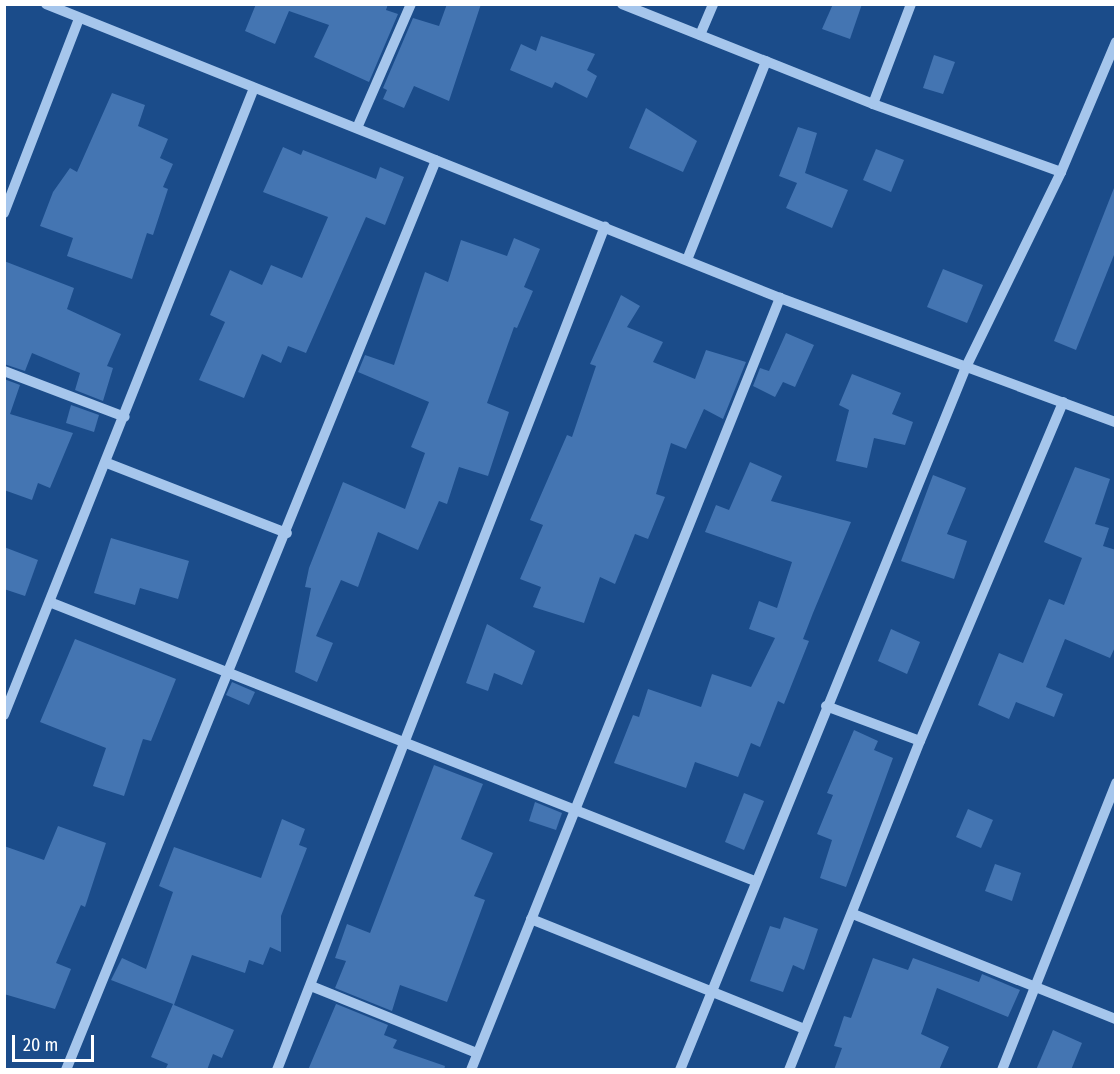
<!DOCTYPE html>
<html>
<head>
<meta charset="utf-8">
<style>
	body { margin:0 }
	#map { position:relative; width:1120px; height:1074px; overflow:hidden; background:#1b4c8a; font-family:"Fira Sans Condensed",sans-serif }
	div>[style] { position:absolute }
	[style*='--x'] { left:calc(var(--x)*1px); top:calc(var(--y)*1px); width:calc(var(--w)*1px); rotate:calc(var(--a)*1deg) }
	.building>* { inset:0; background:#4475b2 }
	.minor>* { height:10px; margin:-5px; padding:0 5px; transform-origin:5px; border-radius:5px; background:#a6c6ec }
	span { translate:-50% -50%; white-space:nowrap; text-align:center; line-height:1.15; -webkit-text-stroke:4.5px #1b4c8a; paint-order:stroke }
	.frame { position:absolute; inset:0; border:6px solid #fff; pointer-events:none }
	.scale { position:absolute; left:12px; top:1035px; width:82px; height:27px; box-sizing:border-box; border:3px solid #fff; border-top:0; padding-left:8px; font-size:18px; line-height:21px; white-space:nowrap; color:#fff; -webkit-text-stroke:4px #1b4c8a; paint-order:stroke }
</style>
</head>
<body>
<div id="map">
	<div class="building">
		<i style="clip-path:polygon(256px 4px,388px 4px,386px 10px,398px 14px,369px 82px,314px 57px,329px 25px,289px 11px,275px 44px,245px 31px)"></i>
		<i style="clip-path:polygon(447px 4px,481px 4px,449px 101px,414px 86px,404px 108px,383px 99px,387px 90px,383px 88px,413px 18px,439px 26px)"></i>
		<i style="clip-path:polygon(833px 4px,862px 4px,850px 39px,822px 29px)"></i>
		<i style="clip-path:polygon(541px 36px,595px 54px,587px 70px,597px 76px,587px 98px,555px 82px,552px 88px,510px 70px,521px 44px,536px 51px)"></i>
		<i style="clip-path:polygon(934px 55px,955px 62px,943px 94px,923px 88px)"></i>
		<i style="clip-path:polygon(112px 93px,145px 105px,138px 126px,168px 139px,160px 158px,173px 164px,163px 187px,168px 189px,153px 235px,147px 233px,132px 279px,67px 256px,73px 238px,40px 226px,53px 192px,70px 168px,77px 172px)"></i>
		<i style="clip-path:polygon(646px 108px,697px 141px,683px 172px,629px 148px)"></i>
		<i style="clip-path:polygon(798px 127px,817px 133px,805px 173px,848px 190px,832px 228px,786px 208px,797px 183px,779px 176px)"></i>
		<i style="clip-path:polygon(283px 147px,301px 155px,303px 150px,376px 179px,380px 167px,404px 177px,385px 225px,366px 217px,306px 353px,288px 346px,281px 363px,262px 354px,244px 398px,199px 380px,225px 322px,210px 315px,230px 270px,262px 285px,271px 265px,302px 278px,328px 217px,263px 192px)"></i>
		<i style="clip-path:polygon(876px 149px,904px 160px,891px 192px,863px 180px)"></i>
		<i style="clip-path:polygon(1114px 188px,1116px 250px,1076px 350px,1054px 341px)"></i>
		<i style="clip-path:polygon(514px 238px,540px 249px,524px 287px,533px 291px,517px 328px,514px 327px,487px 403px,509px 412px,488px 476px,459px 467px,447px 504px,439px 501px,418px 550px,378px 532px,358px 587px,341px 580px,316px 636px,333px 643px,317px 682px,295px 672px,311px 588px,305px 587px,309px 568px,343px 482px,405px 509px,425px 453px,411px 447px,429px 402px,358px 372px,365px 355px,394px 365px,425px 272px,448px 282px,461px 240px,507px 256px)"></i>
		<i style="clip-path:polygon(4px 261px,74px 288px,67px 309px,121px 334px,107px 366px,113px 368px,103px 401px,75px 390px,80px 373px,32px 353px,25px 371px,4px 364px)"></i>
		<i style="clip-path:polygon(943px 269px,983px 285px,967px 323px,927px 307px)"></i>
		<i style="clip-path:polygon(621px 295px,640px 306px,627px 327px,663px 342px,653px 362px,695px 379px,706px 350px,746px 362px,723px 419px,704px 409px,686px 449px,671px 443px,656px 494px,665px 497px,648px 539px,635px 534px,615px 584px,600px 577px,584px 623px,533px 607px,541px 587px,520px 579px,543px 525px,530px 520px,567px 435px,572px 437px,596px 366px,590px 364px)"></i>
		<i style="clip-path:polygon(786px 333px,814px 345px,795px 387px,783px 382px,775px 397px,753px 386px,760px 368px,769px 371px)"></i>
		<i style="clip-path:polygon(852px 374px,901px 393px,892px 414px,913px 422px,905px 445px,874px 438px,867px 468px,836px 461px,849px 410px,839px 405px)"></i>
		<i style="clip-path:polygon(4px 379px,20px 385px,10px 414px,73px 433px,50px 488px,38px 483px,32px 500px,4px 490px)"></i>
		<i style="clip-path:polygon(71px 405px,99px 415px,94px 432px,66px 423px)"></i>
		<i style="clip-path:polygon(750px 462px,782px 476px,771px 501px,851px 522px,813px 613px,803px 639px,809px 641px,784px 704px,778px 701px,760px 747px,751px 743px,738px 777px,695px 762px,686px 788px,614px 763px,633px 715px,639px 717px,648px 689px,701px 707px,712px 674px,751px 687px,775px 638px,749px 629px,759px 601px,777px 608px,792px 562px,705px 532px,716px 505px,729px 510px)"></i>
		<i style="clip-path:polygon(1075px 467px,1110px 479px,1095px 524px,1109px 528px,1103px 546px,1116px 550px,1116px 645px,1110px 658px,1065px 639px,1046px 687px,1063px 694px,1054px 717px,1016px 702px,1009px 719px,978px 705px,999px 653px,1023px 663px,1049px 599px,1064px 605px,1082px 558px,1044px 542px)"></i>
		<i style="clip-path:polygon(933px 475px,966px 488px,947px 534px,967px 541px,954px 579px,901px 561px)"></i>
		<i style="clip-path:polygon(111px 538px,189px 561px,178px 599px,140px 588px,135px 605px,94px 593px)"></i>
		<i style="clip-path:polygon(4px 547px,38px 560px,25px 596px,4px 589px)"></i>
		<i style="clip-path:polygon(487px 624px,535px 651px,522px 685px,494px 673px,488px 691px,466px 683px)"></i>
		<i style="clip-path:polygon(891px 629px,920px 642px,907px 674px,878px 661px)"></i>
		<i style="clip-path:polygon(75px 639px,176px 679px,151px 741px,143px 739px,124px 796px,93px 786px,106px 748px,40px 722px)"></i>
		<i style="clip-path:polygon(232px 682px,255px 692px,249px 705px,226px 695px)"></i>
		<i style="clip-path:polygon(854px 730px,878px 741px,874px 750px,893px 758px,846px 887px,820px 878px,832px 840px,817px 834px,833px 795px,827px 793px)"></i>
		<i style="clip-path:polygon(434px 765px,483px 784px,461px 839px,493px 853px,474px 896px,485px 900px,447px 1002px,400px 985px,392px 1011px,335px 988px,346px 961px,335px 958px,347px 924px,370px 933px)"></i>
		<i style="clip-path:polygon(744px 793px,764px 801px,744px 850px,725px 842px)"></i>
		<i style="clip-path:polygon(535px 802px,562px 813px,556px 830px,529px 821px)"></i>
		<i style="clip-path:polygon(968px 809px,993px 820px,981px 848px,956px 837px)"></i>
		<i style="clip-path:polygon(282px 819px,305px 829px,299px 845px,307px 848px,281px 916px,281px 952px,270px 947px,263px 965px,249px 960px,245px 973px,192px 955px,174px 1005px,234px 1030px,222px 1058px,213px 1054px,207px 1070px,165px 1070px,168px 1064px,151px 1057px,173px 1004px,111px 980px,122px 958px,146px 969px,173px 892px,159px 886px,174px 847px,261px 878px)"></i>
		<i style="clip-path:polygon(58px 826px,106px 843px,85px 907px,81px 905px,56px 963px,71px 969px,55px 1009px,4px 994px,4px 846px,44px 860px)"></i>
		<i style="clip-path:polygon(995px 864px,1021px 873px,1012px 901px,985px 891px)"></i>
		<i style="clip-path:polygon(784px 917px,818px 929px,804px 970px,793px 965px,783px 992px,750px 981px,770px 926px,780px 929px)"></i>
		<i style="clip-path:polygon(873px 958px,908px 970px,913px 958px,979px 982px,982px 974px,1020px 990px,1008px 1017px,937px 988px,921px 1034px,949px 1047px,939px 1070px,834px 1070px,842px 1048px,834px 1046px,844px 1016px,851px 1018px)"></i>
		<i style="clip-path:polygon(329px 1001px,388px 1025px,384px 1035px,397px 1040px,393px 1048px,445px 1066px,444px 1070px,308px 1070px,336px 1004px)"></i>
		<i style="clip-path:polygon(1053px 1030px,1082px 1043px,1071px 1070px,1036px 1070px)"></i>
	</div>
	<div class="minor">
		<i style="--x:46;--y:4;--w:791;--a:21.83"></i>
		<i style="--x:780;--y:298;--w:358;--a:20.3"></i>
		<i style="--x:622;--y:4;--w:270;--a:21.7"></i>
		<i style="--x:873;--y:104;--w:200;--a:19.9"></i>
		<i style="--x:700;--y:35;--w:34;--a:-67"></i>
		<i style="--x:873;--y:104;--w:107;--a:-69.2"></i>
		<i style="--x:357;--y:128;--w:135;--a:-66.5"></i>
		<i style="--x:4;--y:213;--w:208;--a:-68.9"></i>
		<i style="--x:687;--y:260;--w:214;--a:-68.3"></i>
		<i style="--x:4;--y:371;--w:129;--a:20.8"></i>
		<i style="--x:107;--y:463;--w:193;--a:21.3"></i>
		<i style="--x:52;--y:603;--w:756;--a:21.58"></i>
		<i style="--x:826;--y:706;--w:100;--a:20.4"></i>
		<i style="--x:4;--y:715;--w:675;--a:-68.26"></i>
		<i style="--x:853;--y:914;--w:283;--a:21.8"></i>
		<i style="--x:531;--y:919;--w:295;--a:21.9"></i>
		<i style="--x:311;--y:986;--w:179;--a:22"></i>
		<i style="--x:66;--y:1070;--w:982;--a:-67.87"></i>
		<i style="--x:277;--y:1070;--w:905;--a:-68.76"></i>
		<i style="--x:471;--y:1070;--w:832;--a:-68.19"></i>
		<i style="--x:680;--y:1070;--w:759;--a:-67.86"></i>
		<i style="--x:966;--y:367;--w:217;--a:-64"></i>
		<i style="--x:1061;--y:172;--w:141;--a:-67.1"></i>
		<i style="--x:789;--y:1070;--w:354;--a:-68.3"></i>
		<i style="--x:920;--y:741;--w:368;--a:-67.1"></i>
		<i style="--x:1002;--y:1070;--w:309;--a:-68.3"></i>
	</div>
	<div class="frame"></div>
	<div class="scale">20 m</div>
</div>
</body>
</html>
